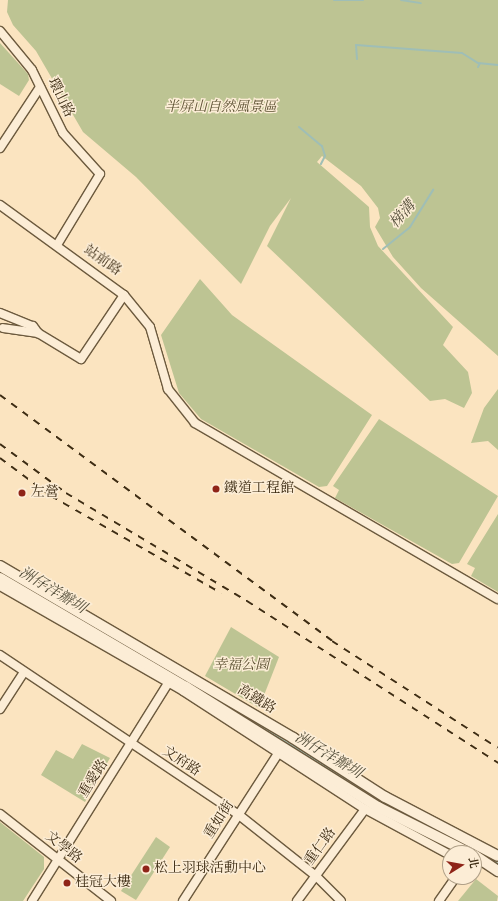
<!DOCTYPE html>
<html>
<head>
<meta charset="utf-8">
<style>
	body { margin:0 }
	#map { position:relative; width:498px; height:901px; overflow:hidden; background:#fbe4c0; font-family:"Sorts Mill Goudy","Noto Serif TC",serif }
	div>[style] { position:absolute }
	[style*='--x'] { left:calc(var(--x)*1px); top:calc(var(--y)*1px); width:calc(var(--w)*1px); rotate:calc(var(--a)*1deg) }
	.green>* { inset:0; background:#bdc493 }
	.stream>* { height:2px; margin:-1px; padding:0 1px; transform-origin:1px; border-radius:1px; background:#9fbeb6 }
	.roads { filter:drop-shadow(1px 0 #6c5a3e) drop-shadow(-1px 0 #6c5a3e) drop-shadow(0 1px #6c5a3e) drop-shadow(0 -1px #6c5a3e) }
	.minor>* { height:8px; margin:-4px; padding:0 4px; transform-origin:4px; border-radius:4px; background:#fcedd6 }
	.tertiary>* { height:10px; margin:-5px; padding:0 5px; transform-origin:5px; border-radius:5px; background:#fcedd6 }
	.rail>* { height:2px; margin-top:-1px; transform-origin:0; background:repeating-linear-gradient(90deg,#3d2c13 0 7px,transparent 0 14px) }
	.dots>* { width:11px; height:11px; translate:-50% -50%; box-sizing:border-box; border:2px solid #fcedd6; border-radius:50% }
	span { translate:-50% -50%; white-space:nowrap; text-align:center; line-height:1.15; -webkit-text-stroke:3px #fcedd6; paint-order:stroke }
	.street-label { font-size:14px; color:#3d2c13 }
	.park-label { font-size:14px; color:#5d5233; font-style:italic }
	.poi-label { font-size:14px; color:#3d2c13 }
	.left { translate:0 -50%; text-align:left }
	.water-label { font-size:15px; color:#56503c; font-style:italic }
	.north { position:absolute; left:442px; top:845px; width:40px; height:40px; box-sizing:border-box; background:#fcedd6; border:1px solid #b0a088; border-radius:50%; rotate:79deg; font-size:11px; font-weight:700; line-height:16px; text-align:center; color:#3d2c13 }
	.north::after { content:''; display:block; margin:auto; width:14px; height:18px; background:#8f2418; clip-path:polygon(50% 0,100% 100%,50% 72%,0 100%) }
</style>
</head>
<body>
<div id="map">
	<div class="green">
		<i style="clip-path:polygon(8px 0,498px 0,498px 356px,421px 288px,393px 257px,375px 227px,380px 218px,378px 208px,361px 186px,322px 156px,317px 162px,369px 207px,370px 227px,378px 246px,453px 327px,443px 345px,468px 372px,472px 393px,464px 408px,445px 399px,430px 401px,267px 246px,291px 198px,270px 226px,241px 284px,136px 177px,83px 132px,36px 51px,13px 25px,7px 12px)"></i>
		<i style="clip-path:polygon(0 43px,28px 74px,29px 80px,19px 96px,0 84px)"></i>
		<i style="clip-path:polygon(200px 279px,232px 315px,372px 415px,327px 486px,319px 487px,201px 419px,179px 393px,161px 335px)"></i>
		<i style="clip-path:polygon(498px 389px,498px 450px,488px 441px,471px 443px,484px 408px)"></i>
		<i style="clip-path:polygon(379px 419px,498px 496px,459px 563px,452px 564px,335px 498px,339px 490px,333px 486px)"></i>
		<i style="clip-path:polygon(498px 514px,498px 592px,471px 576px,475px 568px,467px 564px)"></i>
		<i style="clip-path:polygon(231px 627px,279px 657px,259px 708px,205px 676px)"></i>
		<i style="clip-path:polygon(82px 744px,110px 758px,85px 802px,41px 775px,56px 750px,73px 759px)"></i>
		<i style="clip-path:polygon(0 822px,44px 857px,44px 869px,23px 901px,0 901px)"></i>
		<i style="clip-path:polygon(156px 837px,170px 847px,136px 900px,121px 891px)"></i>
		<i style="clip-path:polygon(476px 879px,498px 896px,497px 901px,458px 901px)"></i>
	</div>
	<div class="stream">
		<i style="--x:334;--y:0;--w:29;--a:0"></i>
		<i style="--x:401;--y:0;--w:20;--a:9"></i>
		<i style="--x:357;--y:59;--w:14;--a:-94"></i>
		<i style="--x:356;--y:45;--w:106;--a:4.3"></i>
		<i style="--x:462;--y:53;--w:19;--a:32"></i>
		<i style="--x:478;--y:63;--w:20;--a:6"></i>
		<i style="--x:478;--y:67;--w:4;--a:-63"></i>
		<i style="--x:299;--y:127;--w:30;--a:40"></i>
		<i style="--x:322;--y:146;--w:10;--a:73"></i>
		<i style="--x:325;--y:156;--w:9;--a:117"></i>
		<i style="--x:383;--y:249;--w:35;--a:-39"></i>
		<i style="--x:410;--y:227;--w:44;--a:-58.1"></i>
		<i style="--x:207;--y:694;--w:232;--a:31.4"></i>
		<i style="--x:413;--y:819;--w:43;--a:24.8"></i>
		<i style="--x:488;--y:858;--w:12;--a:31"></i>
	</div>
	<div class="roads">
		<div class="minor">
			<i style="--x:0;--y:31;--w:50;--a:50.6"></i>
			<i style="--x:32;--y:70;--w:70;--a:63.8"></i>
			<i style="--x:63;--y:133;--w:55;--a:47.9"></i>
			<i style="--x:100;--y:174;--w:83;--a:121.2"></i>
			<i style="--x:0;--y:148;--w:73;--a:-56.7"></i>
			<i style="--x:0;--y:205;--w:153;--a:36"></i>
			<i style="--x:124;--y:295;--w:77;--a:123.9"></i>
			<i style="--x:81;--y:359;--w:50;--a:-148.8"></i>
			<i style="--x:38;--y:333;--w:35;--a:-172"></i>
			<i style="--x:124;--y:295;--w:41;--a:50.9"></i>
			<i style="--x:150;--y:327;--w:65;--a:73.8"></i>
			<i style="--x:168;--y:389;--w:43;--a:51.5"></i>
			<i style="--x:195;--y:423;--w:350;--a:30.2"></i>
			<i style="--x:0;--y:313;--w:35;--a:22"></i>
			<i style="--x:33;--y:326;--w:9;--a:54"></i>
			<i style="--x:0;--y:586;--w:211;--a:29.8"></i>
			<i style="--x:183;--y:691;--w:217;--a:33"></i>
			<i style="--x:365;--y:809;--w:97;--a:28.4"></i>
			<i style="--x:0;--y:655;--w:288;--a:33.8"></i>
			<i style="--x:239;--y:815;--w:98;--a:38.4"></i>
			<i style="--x:316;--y:876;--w:35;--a:45"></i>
			<i style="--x:0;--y:709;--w:44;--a:-57"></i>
			<i style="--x:0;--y:814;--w:141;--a:38.1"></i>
			<i style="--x:32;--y:901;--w:261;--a:-58"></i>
			<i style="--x:183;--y:901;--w:177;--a:-57.2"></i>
			<i style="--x:297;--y:901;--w:114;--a:-53.5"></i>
			<i style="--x:439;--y:901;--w:29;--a:-55"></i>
		</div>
		<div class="tertiary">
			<i style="--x:0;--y:566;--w:340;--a:30.4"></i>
			<i style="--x:293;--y:738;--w:109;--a:32.7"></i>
			<i style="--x:385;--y:797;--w:127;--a:27.6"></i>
			<i style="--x:0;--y:578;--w:216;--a:30.4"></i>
			<i style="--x:186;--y:687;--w:226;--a:32"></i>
			<i style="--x:378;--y:807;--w:103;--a:26.6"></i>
			<i style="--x:474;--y:855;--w:29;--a:34"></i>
		</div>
	</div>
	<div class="rail">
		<i style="--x:0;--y:395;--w:413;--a:36.5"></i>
		<i style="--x:332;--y:641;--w:197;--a:32.8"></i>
		<i style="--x:0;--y:444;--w:82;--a:36.6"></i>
		<i style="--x:66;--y:493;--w:211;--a:30.8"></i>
		<i style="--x:247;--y:601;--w:299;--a:32.8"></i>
		<i style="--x:0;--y:458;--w:64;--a:36.7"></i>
		<i style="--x:51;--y:496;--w:196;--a:29.7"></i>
	</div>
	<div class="dots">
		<i style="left:216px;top:489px;background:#8f2418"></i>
		<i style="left:22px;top:493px;background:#8f2418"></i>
		<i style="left:146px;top:869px;background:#8f2418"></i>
		<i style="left:67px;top:883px;background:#8f2418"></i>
	</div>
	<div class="street-label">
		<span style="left:60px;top:98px;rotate:64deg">環山路</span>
		<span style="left:102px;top:261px;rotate:35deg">站前路</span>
		<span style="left:256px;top:700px;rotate:31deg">高鐵路</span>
		<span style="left:181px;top:762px;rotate:33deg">文府路</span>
		<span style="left:94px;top:779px;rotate:-58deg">重愛路</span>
		<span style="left:220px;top:820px;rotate:-57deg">重如街</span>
		<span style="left:321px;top:847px;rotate:-54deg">重仁路</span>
		<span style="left:63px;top:848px;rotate:38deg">文學路</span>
	</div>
	<div class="park-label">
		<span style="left:221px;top:108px">半屏山自然風景區</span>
		<span style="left:241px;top:666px">幸福公園</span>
	</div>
	<div class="poi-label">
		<span class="left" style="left:224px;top:489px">鐵道工程館</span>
		<span class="left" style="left:31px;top:493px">左營</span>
		<span class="left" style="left:154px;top:869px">松上羽球活動中心</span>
		<span class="left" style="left:75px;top:883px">桂冠大樓</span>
	</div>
	<div class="water-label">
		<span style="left:403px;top:215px;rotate:-48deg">梯溝</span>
		<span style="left:52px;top:591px;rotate:31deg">洲仔洋瓣圳</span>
		<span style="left:328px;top:756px;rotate:31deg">洲仔洋瓣圳</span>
	</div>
	<div class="north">北</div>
</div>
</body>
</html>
